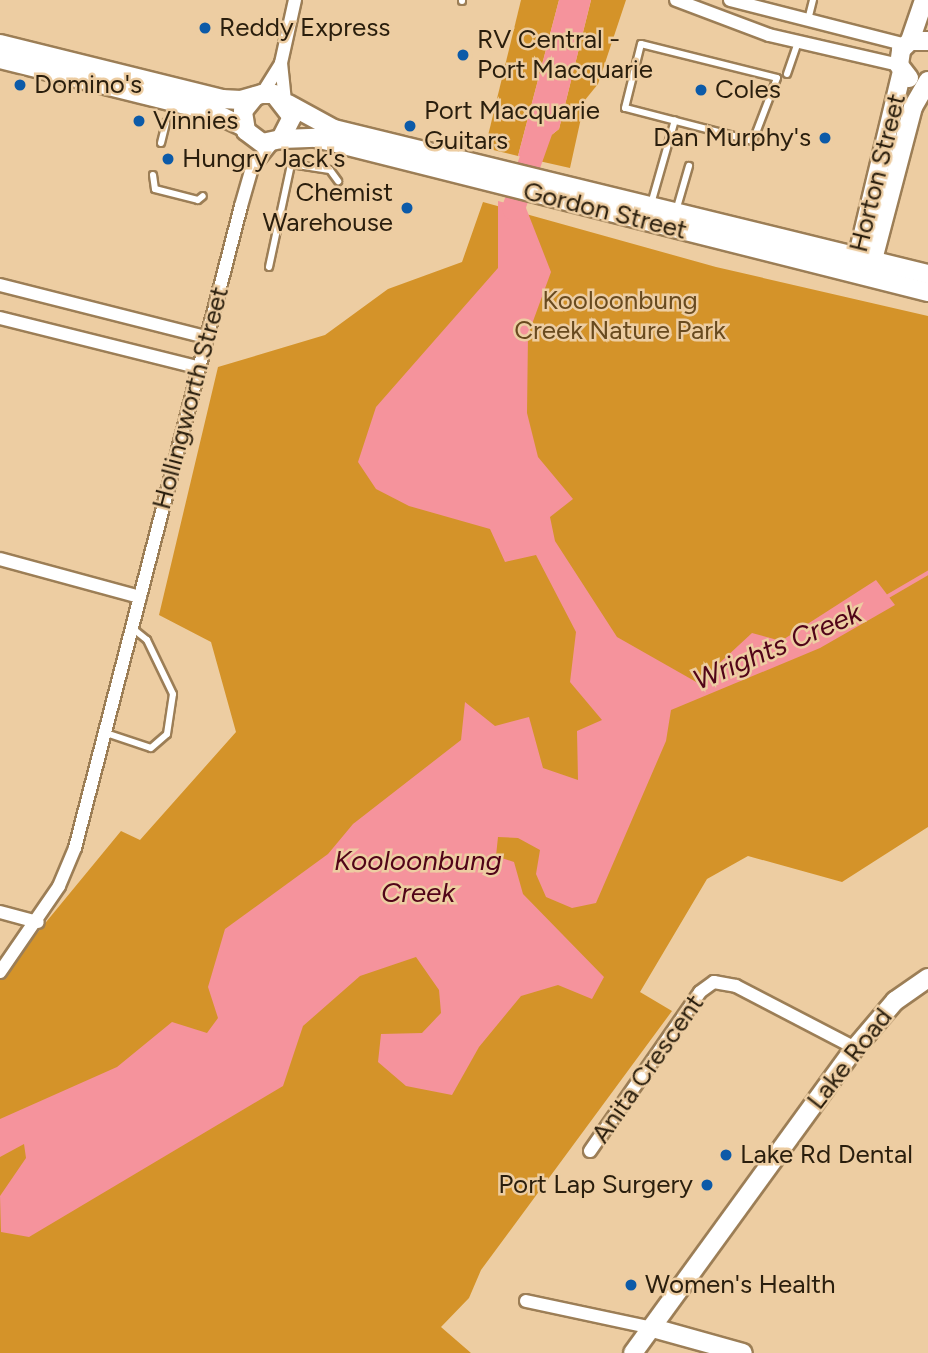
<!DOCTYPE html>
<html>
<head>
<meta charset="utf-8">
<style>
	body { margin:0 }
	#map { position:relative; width:928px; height:1353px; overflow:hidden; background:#edcda2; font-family:Figtree,sans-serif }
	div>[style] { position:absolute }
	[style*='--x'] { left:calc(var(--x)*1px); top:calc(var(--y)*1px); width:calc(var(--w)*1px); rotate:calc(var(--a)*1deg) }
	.green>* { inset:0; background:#d49329 }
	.water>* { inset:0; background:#f5939c }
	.stream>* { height:3.5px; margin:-1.75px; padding:0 1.75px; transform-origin:1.75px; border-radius:1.75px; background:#f5939c }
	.river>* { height:23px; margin:-11.5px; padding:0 11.5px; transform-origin:11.5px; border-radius:11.5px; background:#f5939c }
	.roads { filter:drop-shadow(2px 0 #9c7e56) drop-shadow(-2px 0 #9c7e56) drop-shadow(0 2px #9c7e56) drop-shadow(0 -2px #9c7e56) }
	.lane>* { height:6px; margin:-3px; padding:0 3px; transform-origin:3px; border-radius:3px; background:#fff }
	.street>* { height:12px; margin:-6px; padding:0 6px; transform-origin:6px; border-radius:6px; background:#fff }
	.secondary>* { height:18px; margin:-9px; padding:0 9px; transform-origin:9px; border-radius:9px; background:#fff }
	.dots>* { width:19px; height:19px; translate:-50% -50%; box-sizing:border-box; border:4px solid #edcda2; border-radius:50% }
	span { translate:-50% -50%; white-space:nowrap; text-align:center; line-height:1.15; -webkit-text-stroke:5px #edcda2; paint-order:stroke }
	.poi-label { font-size:26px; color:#2a1e0d }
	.left { translate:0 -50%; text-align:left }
	.right { translate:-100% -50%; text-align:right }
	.street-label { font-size:26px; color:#2a1e0d }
	.park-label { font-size:26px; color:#684a1f }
	.water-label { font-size:28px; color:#510418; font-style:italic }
</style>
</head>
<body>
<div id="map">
	<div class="green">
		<i style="clip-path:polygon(521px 0,559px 0,518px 156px,485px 148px)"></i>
		<i style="clip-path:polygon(591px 0,626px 0,598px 84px,585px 100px,570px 168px,539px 161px,544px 141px,559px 129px)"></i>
		<i style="clip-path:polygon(483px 202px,716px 267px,928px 316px,928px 827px,842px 882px,748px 856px,707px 879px,640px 992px,672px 1011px,481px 1270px,469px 1298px,441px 1327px,471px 1353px,0 1353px,0 978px,121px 831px,140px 840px,236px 732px,211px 642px,159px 615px,218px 367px,325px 335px,388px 289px,462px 262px)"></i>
	</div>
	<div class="water">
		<i style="clip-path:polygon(559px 0,591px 0,559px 129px,544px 141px,539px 161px,518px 156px)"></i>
		<i style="clip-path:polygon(498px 201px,526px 208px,551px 272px,528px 335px,527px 413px,538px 457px,573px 499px,550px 517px,555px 541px,617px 637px,698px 683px,752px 633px,781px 641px,876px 580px,895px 605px,820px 648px,671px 710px,666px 741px,596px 903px,572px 908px,546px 897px,536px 874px,540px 850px,518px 838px,498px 837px,496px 856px,514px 862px,523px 894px,604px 977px,592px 999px,558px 985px,521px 996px,479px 1047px,452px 1095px,406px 1086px,378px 1062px,381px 1034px,422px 1033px,441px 1013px,439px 990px,416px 957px,360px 976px,303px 1026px,283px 1086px,29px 1237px,1px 1232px,0 1196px,26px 1158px,24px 1144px,0 1157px,0 1119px,117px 1067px,172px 1022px,207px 1033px,218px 1018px,208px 987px,225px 929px,328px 854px,353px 824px,461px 740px,465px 702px,495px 726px,529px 717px,543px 768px,578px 780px,577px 731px,602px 720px,570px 682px,576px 632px,536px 555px,505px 562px,490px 529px,409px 506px,376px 489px,358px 462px,376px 407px,498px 268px)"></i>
	</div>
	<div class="stream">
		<i style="--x:885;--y:598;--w:50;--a:-30.2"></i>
	</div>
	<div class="river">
		<i style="--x:513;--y:208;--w:81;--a:-70.4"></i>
	</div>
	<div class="roads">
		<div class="lane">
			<i style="--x:462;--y:1;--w:1;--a:-90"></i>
			<i style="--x:808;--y:20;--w:21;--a:-76"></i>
			<i style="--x:641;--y:44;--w:140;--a:14"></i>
			<i style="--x:777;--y:78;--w:67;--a:110.9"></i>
			<i style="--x:753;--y:141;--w:132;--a:-165.5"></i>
			<i style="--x:625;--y:108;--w:66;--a:-76"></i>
			<i style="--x:787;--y:74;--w:34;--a:-71"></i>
			<i style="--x:161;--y:143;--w:21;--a:-76"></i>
			<i style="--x:153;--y:175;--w:14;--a:82"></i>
			<i style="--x:155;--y:189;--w:44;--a:14.3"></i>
			<i style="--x:198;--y:200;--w:6;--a:-39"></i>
			<i style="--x:651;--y:204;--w:87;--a:-74.1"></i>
			<i style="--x:676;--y:211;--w:47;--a:-73.9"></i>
			<i style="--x:269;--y:267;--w:105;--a:-77.9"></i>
			<i style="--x:291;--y:164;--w:39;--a:9"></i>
			<i style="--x:330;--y:170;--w:14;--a:54"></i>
			<i style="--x:106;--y:733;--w:47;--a:18.4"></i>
			<i style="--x:151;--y:748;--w:21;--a:-41"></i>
			<i style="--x:167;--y:734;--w:40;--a:-81.5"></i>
			<i style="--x:173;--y:694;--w:60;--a:-115.7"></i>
			<i style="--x:147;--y:640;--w:19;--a:-141"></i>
		</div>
		<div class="street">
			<i style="--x:676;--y:0;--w:99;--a:20.6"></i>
			<i style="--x:769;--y:35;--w:133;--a:13"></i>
			<i style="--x:730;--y:0;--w:182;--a:14.3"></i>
			<i style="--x:281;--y:63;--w:37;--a:84"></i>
			<i style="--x:262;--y:94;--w:36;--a:-58"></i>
			<i style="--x:281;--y:63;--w:65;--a:-77.5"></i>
			<i style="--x:0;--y:285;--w:212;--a:14.2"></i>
			<i style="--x:0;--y:318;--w:203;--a:14"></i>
			<i style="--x:0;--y:559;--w:145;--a:15.2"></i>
			<i style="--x:0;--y:912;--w:39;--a:15"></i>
			<i style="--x:0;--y:972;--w:104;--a:-55.5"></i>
			<i style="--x:59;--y:886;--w:41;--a:-67.2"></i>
			<i style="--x:75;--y:848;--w:663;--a:-75.5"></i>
			<i style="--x:241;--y:206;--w:40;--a:-74"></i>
			<i style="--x:252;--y:168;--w:32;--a:-51"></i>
			<i style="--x:590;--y:1151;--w:193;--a:-55.3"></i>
			<i style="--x:700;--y:992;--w:17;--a:-36"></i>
			<i style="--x:714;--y:982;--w:22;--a:10"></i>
			<i style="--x:736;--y:986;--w:134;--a:27.5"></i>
			<i style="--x:526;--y:1301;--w:130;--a:12"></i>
		</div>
		<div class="secondary">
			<i style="--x:910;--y:41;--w:43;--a:-71.1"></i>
			<i style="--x:0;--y:44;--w:229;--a:13.9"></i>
			<i style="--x:222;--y:99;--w:19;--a:3"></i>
			<i style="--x:241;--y:100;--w:22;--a:-16"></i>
			<i style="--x:262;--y:94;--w:12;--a:0"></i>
			<i style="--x:274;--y:94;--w:29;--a:52"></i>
			<i style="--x:292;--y:117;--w:25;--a:117"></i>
			<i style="--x:281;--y:139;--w:19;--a:168"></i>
			<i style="--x:262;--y:143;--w:20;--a:-143"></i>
			<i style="--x:246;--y:131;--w:20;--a:-99"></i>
			<i style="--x:243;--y:111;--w:19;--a:-51"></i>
			<i style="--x:0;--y:59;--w:216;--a:13.9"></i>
			<i style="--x:210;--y:111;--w:38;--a:25"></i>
			<i style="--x:909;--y:78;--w:16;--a:-128"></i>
			<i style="--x:899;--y:65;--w:15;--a:-82"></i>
			<i style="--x:901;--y:50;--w:13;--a:-45"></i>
			<i style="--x:910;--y:41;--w:18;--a:0"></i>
			<i style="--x:288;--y:104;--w:52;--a:28.5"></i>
			<i style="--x:334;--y:129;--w:611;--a:13.72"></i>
			<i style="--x:281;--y:139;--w:35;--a:-2"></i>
			<i style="--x:316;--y:138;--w:631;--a:14.12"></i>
			<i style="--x:855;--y:267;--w:202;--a:-76.5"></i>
			<i style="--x:870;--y:271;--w:170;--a:-75.3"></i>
			<i style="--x:913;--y:107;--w:30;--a:-60"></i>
			<i style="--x:653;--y:1328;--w:93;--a:15.5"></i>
			<i style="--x:633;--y:1353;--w:377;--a:-54"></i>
			<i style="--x:855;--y:1048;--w:62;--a:-49.6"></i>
			<i style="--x:895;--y:1001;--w:40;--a:-34.9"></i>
		</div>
	</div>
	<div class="dots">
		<i style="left:205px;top:28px;background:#0c5aa8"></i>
		<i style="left:463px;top:55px;background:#0c5aa8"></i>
		<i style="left:20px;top:85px;background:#0c5aa8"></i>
		<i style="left:701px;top:90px;background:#0c5aa8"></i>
		<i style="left:139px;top:121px;background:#0c5aa8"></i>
		<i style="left:410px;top:126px;background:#0c5aa8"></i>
		<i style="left:825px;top:138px;background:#0c5aa8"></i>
		<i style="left:168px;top:159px;background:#0c5aa8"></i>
		<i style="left:407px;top:208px;background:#0c5aa8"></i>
		<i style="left:726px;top:1155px;background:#0c5aa8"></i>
		<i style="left:707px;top:1185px;background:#0c5aa8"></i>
		<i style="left:631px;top:1285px;background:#0c5aa8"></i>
	</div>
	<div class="poi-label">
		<span class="left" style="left:219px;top:28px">Reddy Express</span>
		<span class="left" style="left:477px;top:55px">RV Central -<br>Port Macquarie</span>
		<span class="left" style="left:34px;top:85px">Domino's</span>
		<span class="left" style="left:715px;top:90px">Coles</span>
		<span class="left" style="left:424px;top:126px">Port Macquarie<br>Guitars</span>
		<span class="left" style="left:153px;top:121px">Vinnies</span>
		<span class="right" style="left:811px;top:138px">Dan Murphy's</span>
		<span class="left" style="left:182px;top:159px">Hungry Jack's</span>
		<span class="right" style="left:393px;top:208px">Chemist<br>Warehouse</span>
		<span class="left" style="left:740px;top:1155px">Lake Rd Dental</span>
		<span class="right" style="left:693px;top:1185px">Port Lap Surgery</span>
		<span class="left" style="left:645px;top:1285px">Women's Health</span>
	</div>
	<div class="street-label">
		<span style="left:878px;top:173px;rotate:-76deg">Horton Street</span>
		<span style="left:605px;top:211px;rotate:14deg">Gordon Street</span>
		<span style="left:191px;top:398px;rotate:-75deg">Hollingworth Street</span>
		<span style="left:850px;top:1059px;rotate:-52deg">Lake Road</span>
		<span style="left:648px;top:1069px;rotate:-55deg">Anita Crescent</span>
	</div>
	<div class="park-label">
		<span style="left:620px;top:316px">Kooloonbung<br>Creek Nature Park</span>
	</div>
	<div class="water-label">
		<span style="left:777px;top:646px;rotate:-23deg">Wrights Creek</span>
		<span style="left:418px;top:876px">Kooloonbung<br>Creek</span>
	</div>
</div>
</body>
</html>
